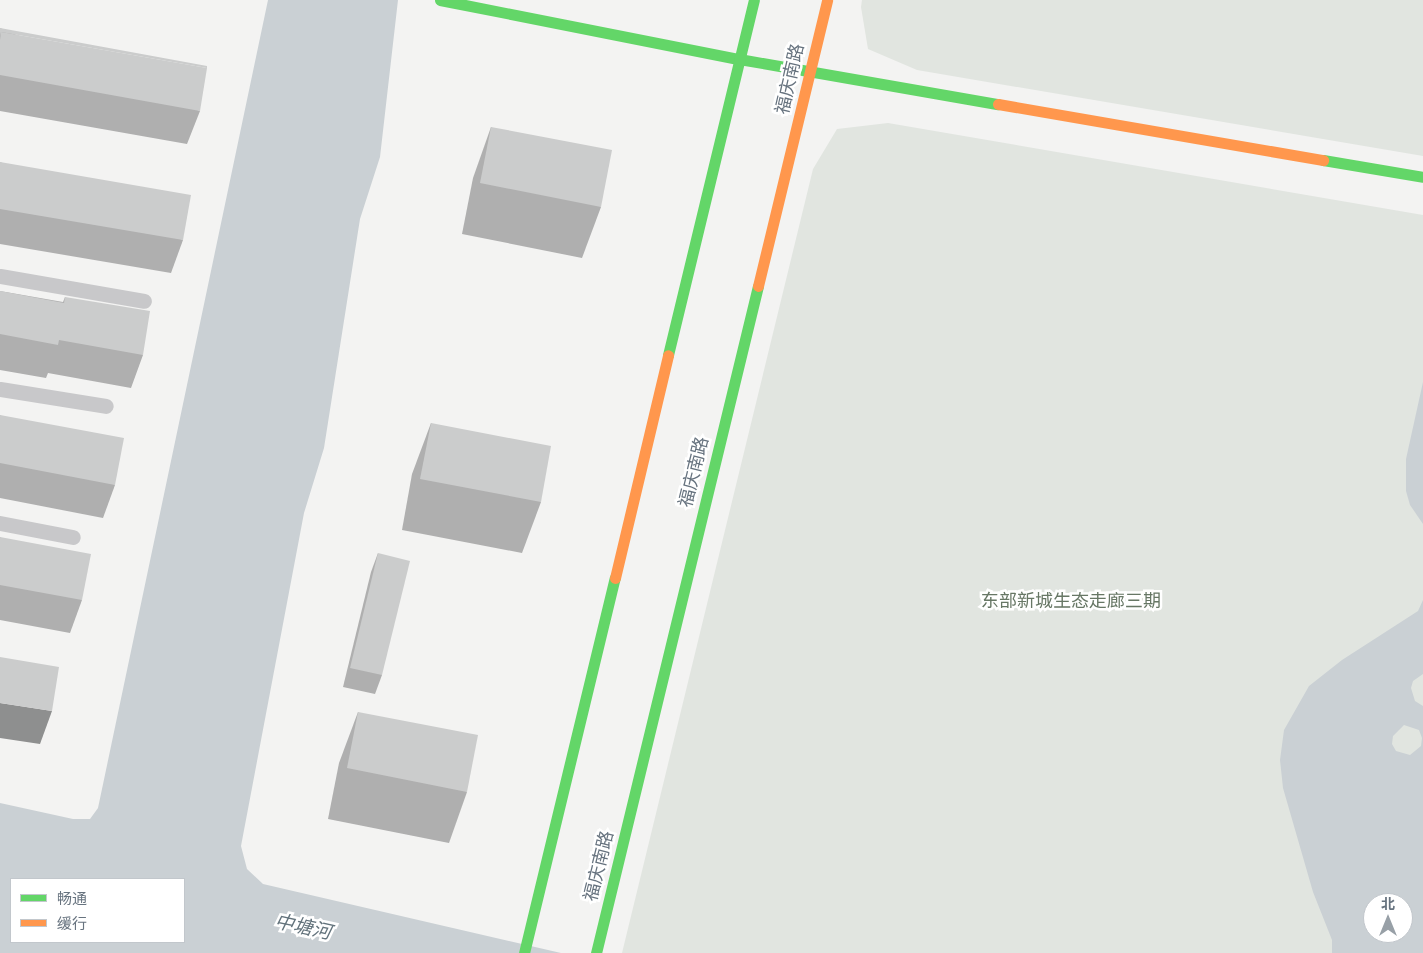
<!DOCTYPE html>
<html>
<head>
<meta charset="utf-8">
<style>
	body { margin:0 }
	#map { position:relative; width:1423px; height:953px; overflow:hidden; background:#f3f3f2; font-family:"DM Sans","Noto Sans SC",sans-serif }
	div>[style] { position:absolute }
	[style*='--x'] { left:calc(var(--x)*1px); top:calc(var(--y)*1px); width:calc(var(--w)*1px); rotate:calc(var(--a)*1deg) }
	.green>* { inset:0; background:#e1e5e0 }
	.water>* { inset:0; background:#cad0d4 }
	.lane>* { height:15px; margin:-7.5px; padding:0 7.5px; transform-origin:7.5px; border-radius:7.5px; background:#c8c8ca }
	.fast>* { height:11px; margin:-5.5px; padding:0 5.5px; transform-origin:5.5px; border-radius:5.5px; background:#63d668 }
	.slow>* { height:11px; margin:-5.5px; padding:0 5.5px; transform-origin:5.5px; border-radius:5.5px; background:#ff974d }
	.wall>* { inset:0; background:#afafaf }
	.shaded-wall>* { inset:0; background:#8e8f8f }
	.building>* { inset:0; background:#cbcccc }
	span { translate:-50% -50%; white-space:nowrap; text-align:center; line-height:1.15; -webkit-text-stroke:5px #fff; paint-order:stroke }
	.street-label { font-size:18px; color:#67737f }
	.park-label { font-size:18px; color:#677765 }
	.water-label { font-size:19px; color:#63737c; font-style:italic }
	.legend { position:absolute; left:10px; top:878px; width:175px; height:65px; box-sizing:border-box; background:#fff; border:1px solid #c2c7cc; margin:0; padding:6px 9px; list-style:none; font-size:15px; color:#67737f }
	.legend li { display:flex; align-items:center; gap:10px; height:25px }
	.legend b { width:25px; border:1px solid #c2c7cc }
	.north { position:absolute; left:1363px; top:893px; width:50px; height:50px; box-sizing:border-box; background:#fff; border:1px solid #c2c7cc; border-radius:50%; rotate:0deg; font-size:14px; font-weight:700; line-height:20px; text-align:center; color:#67737f }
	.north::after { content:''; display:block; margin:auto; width:18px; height:22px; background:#98a0a7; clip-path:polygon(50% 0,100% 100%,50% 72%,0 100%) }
</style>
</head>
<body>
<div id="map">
	<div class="green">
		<i style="clip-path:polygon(862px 0,1423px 0,1423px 156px,917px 70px,868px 49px,861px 7px)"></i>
		<i style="clip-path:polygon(evenodd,888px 123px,1423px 215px,1423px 953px,622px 953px,813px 169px,837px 129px,888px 123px,1373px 903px,1403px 903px,1403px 933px,1373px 933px,1373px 903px)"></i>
	</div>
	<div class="water">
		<i style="clip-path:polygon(evenodd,268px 0,398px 0,380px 157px,360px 219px,324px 448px,304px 513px,241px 846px,247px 869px,263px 884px,561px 953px,0 953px,0 803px,73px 819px,90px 819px,98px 808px,268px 0,11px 879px,184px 879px,184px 942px,11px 942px,11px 879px)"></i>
		<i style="clip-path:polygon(1423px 382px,1423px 524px,1410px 505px,1406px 491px,1406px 459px)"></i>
		<i style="clip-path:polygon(evenodd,1423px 600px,1423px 674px,1413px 681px,1411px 688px,1415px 701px,1423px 706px,1423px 953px,1332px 953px,1332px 940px,1313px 892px,1283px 788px,1280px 760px,1284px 730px,1309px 686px,1342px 660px,1418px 611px,1423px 600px,1404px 725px,1419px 730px,1422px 738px,1421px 746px,1410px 755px,1396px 751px,1392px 744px,1393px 736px,1404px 725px,1423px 600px,1373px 903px,1403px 903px,1403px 933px,1373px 933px,1373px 903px)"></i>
	</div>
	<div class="lane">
		<i style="--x:0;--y:276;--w:146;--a:9.8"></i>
		<i style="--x:0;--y:389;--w:107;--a:9.1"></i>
		<i style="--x:0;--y:523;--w:74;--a:10.9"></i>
	</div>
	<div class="fast">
		<i style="--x:440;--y:0;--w:305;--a:11.2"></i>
		<i style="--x:739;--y:59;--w:263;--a:9.9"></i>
		<i style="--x:1323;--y:160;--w:101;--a:9.6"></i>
		<i style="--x:668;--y:355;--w:365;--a:-76.4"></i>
		<i style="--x:524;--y:953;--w:386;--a:-76.4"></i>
		<i style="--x:596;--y:953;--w:686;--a:-76.35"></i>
	</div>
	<div class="slow">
		<i style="--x:998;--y:104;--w:330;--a:9.8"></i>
		<i style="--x:758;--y:286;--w:294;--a:-76.4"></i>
		<i style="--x:615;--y:578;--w:229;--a:-76.6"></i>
	</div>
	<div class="wall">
		<i style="clip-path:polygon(0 28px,200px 111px,187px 144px,0 111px)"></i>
		<i style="clip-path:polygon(491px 127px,601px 207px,582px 258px,462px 234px,473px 178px)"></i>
		<i style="clip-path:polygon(0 162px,183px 240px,171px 273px,0 244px)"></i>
		<i style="clip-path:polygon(0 291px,63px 302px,65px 297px,143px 355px,131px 388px,48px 373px,46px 378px,0 370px)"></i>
		<i style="clip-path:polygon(0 415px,115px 485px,103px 518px,0 498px)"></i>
		<i style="clip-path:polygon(431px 423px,541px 502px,522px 553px,402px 530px,412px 474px)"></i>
		<i style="clip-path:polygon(0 537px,82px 600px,70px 633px,0 620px)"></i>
		<i style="clip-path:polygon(378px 553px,382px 675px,375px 694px,343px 687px,371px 572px)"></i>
		<i style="clip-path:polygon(358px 712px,467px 792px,449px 843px,328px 819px,339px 763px)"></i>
	</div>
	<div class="shaded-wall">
		<i style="clip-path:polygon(0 703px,52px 711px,40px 744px,0 738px)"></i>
	</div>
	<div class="building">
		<i style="clip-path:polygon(0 28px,207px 66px,207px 68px,1px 32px,0 36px)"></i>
		<i style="clip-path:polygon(1px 32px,207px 68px,200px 111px,0 75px,0 40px)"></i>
		<i style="clip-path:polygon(491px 127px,612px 150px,601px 207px,480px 183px)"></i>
		<i style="clip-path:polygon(0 162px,191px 195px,183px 240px,0 209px)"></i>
		<i style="clip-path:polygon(0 291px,64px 303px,65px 297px,150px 311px,143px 355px,59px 340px,58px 345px,0 334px)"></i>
		<i style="clip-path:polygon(0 415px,124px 438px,115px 485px,0 463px)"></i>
		<i style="clip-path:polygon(431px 423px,551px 446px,541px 502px,420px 479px)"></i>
		<i style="clip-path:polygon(0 537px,91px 554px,82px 600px,0 585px)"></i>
		<i style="clip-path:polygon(378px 553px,410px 561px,382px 675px,350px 668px)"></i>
		<i style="clip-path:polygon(0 657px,59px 667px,52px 711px,0 703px)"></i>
		<i style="clip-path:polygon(358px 712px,478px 735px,467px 792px,347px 768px)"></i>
	</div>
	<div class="street-label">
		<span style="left:790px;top:79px;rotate:-77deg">福庆南路</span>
		<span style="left:694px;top:472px;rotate:-76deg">福庆南路</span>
		<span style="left:599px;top:866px;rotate:-76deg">福庆南路</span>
	</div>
	<div class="park-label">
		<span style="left:1071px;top:601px">东部新城生态走廊三期</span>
	</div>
	<div class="water-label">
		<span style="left:303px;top:927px;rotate:12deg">中塘河</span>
	</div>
	<ul class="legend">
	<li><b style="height:6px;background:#63d668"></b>畅通</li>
	<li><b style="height:6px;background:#ff974d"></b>缓行</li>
	</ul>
	<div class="north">北</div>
</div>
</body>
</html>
